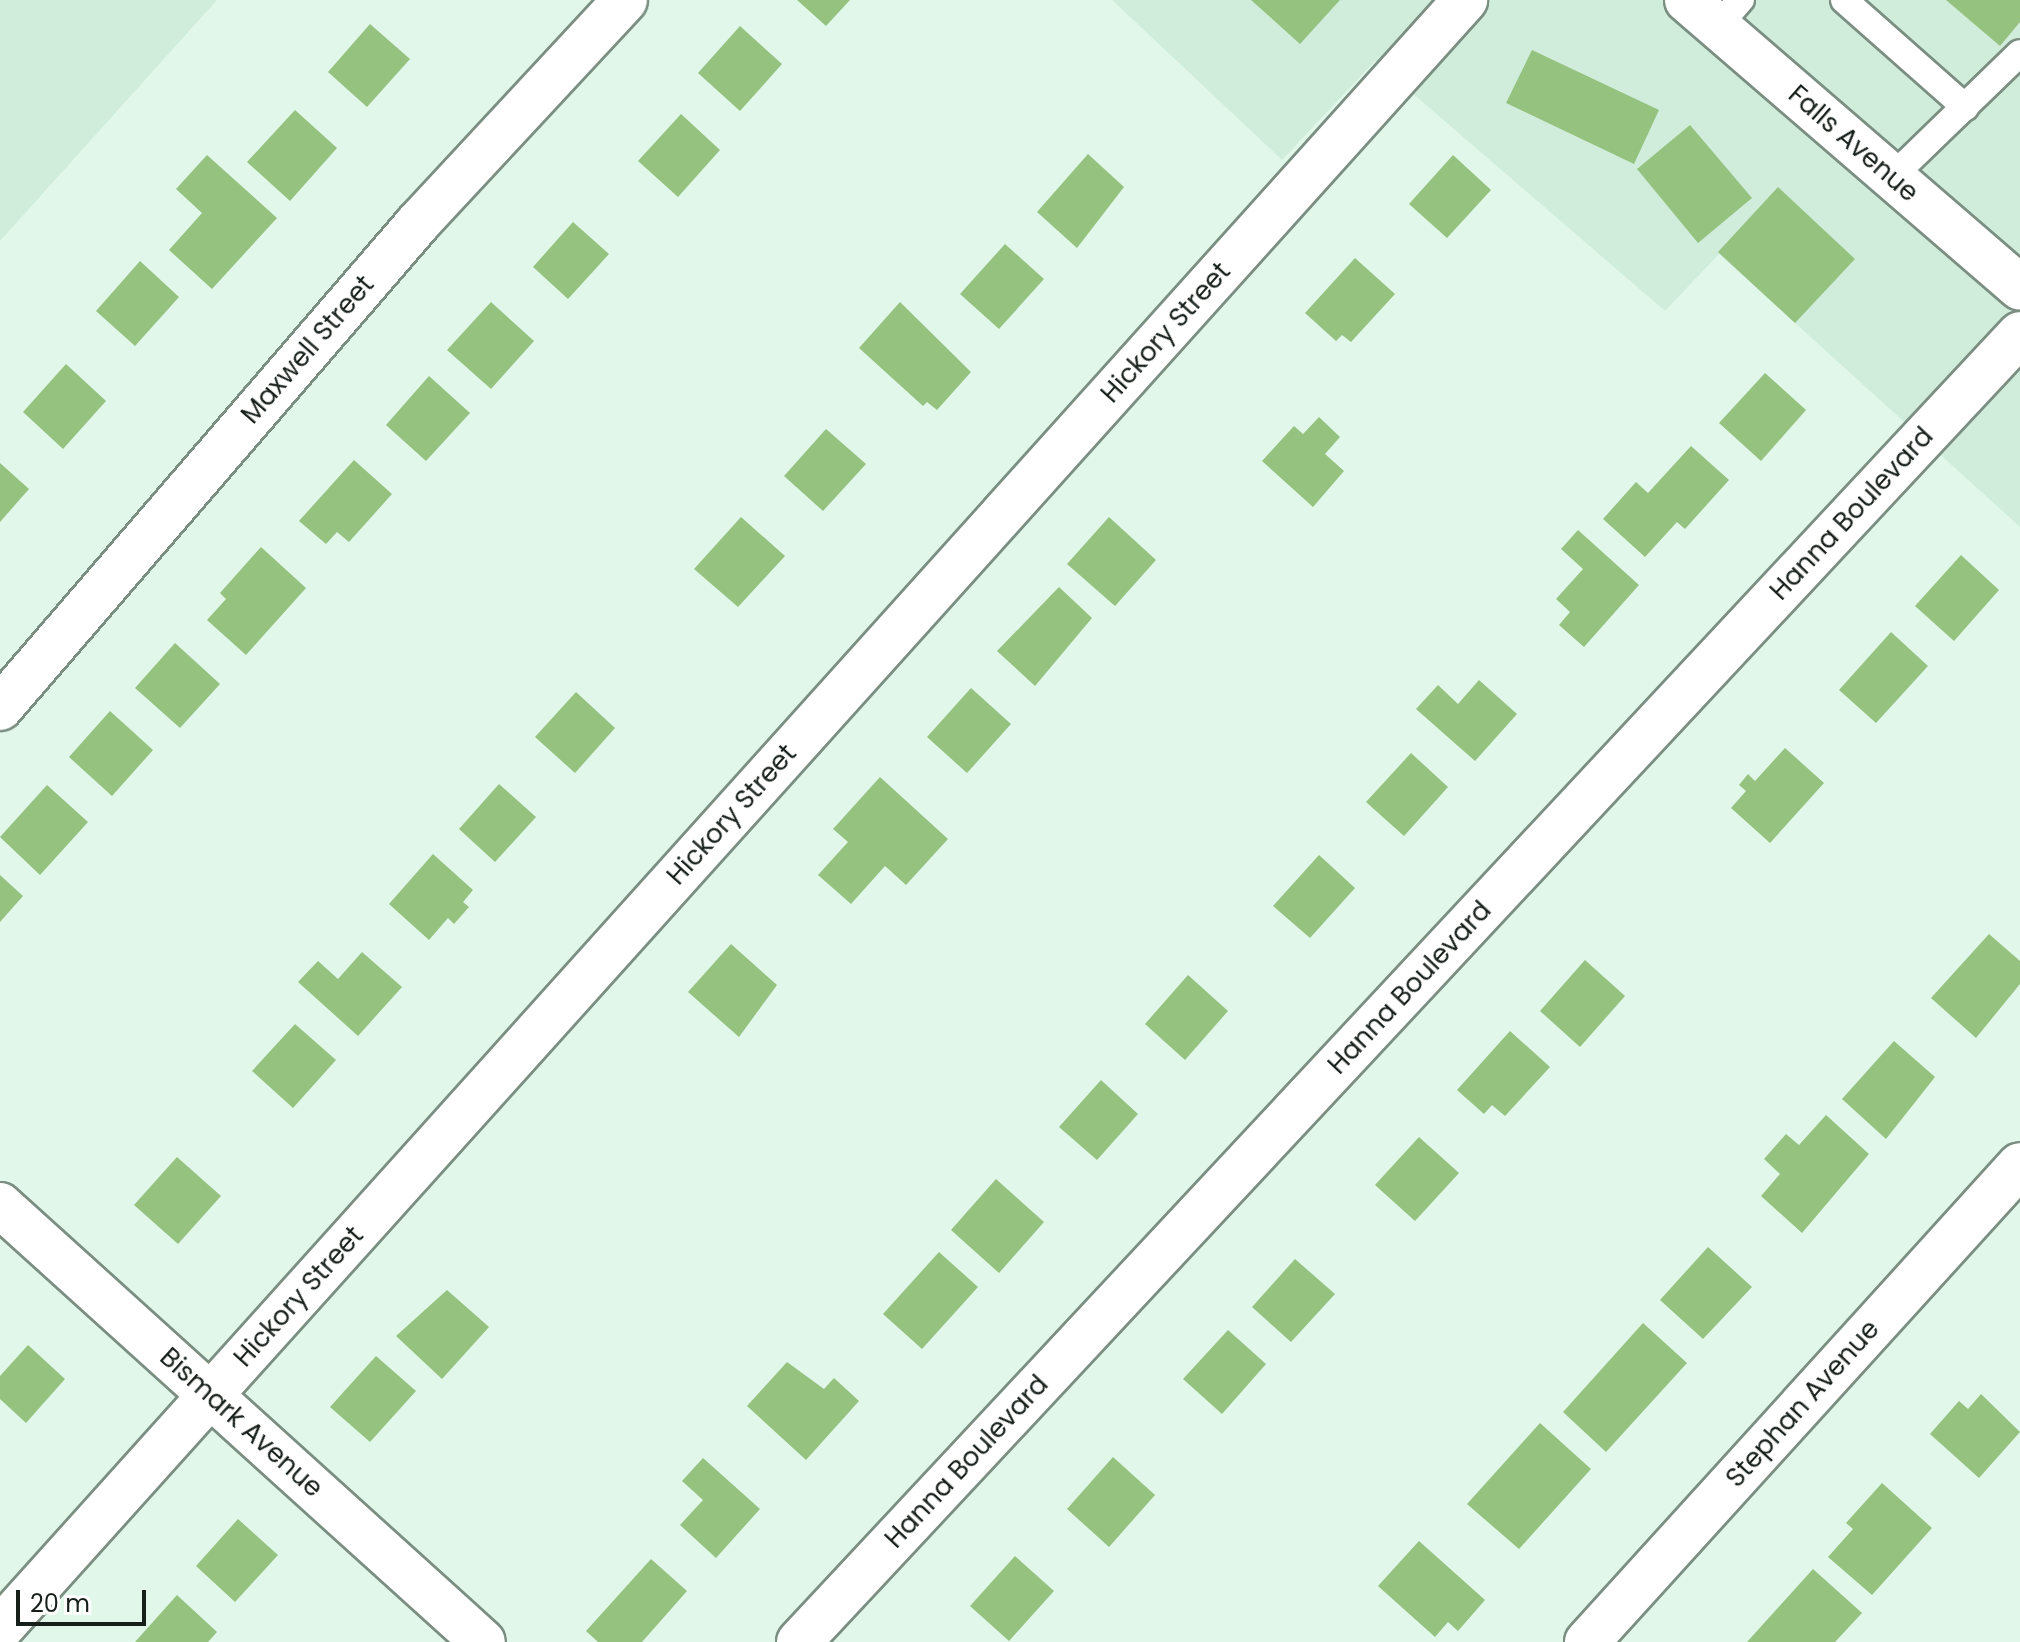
<!DOCTYPE html>
<html>
<head>
<meta charset="utf-8">
<style>
	body { margin:0 }
	#map { position:relative; width:2020px; height:1642px; overflow:hidden; background:#e1f7ea; font-family:Poppins,sans-serif }
	div>[style] { position:absolute }
	[style*='--x'] { left:calc(var(--x)*1px); top:calc(var(--y)*1px); width:calc(var(--w)*1px); rotate:calc(var(--a)*1deg) }
	.built>* { inset:0; background:#d0eddb }
	.building>* { inset:0; background:#95c27f }
	.roads { filter:drop-shadow(2px 0 #7b8e82) drop-shadow(-2px 0 #7b8e82) drop-shadow(0 2px #7b8e82) drop-shadow(0 -2px #7b8e82) }
	.service>* { height:26px; margin:-13px; padding:0 13px; transform-origin:13px; border-radius:13px; background:#fff }
	.minor>* { height:44px; margin:-22px; padding:0 22px; transform-origin:22px; border-radius:22px; background:#fff }
	.tertiary>* { height:44px; margin:-22px; padding:0 22px; transform-origin:22px; border-radius:22px; background:#fff }
	span { translate:-50% -50%; white-space:nowrap; text-align:center; line-height:1.15; -webkit-text-stroke:6px #fff; paint-order:stroke }
	.street-label { font-size:26px; color:#171f1a }
	.scale { position:absolute; left:16px; top:1590px; width:130px; height:36px; box-sizing:border-box; border:4px solid #171f1a; border-top:0; padding-left:10px; font-size:24px; line-height:28px; white-space:nowrap; color:#171f1a; -webkit-text-stroke:6px #fff; paint-order:stroke }
</style>
</head>
<body>
<div id="map">
	<div class="built">
		<i style="clip-path:polygon(0 0,217px 0,0 241px)"></i>
		<i style="clip-path:polygon(1112px 0,2020px 0,2020px 527px,1719px 254px,1665px 311px,1375px 61px,1282px 160px)"></i>
	</div>
	<div class="building">
		<i style="clip-path:polygon(797px 0,850px 0,826px 26px)"></i>
		<i style="clip-path:polygon(1251px 0,1340px 0,1300px 44px)"></i>
		<i style="clip-path:polygon(1946px 0,2020px 0,2020px 22px,2000px 46px)"></i>
		<i style="clip-path:polygon(370px 24px,410px 59px,367px 107px,328px 72px)"></i>
		<i style="clip-path:polygon(740px 26px,782px 64px,740px 111px,698px 73px)"></i>
		<i style="clip-path:polygon(1532px 50px,1659px 110px,1634px 164px,1506px 103px)"></i>
		<i style="clip-path:polygon(295px 110px,337px 148px,290px 201px,247px 162px)"></i>
		<i style="clip-path:polygon(681px 114px,720px 150px,678px 197px,638px 161px)"></i>
		<i style="clip-path:polygon(1690px 125px,1752px 198px,1698px 243px,1637px 169px)"></i>
		<i style="clip-path:polygon(1088px 154px,1124px 187px,1077px 248px,1037px 212px)"></i>
		<i style="clip-path:polygon(207px 155px,277px 218px,212px 289px,169px 250px,202px 213px,176px 189px)"></i>
		<i style="clip-path:polygon(1453px 155px,1491px 190px,1447px 238px,1409px 204px)"></i>
		<i style="clip-path:polygon(1778px 187px,1855px 259px,1795px 323px,1718px 252px)"></i>
		<i style="clip-path:polygon(573px 222px,609px 254px,568px 299px,533px 267px)"></i>
		<i style="clip-path:polygon(1005px 244px,1044px 279px,999px 329px,960px 294px)"></i>
		<i style="clip-path:polygon(1355px 258px,1395px 294px,1351px 342px,1342px 335px,1336px 341px,1305px 313px)"></i>
		<i style="clip-path:polygon(140px 261px,179px 297px,135px 346px,96px 311px)"></i>
		<i style="clip-path:polygon(491px 302px,534px 341px,491px 389px,447px 350px)"></i>
		<i style="clip-path:polygon(900px 302px,971px 372px,937px 410px,927px 402px,923px 406px,859px 348px)"></i>
		<i style="clip-path:polygon(66px 364px,106px 401px,63px 449px,23px 412px)"></i>
		<i style="clip-path:polygon(1765px 373px,1806px 410px,1761px 461px,1719px 423px)"></i>
		<i style="clip-path:polygon(429px 376px,470px 413px,426px 461px,386px 425px)"></i>
		<i style="clip-path:polygon(1319px 417px,1340px 437px,1325px 454px,1344px 471px,1313px 507px,1262px 461px,1294px 426px,1303px 434px)"></i>
		<i style="clip-path:polygon(826px 429px,866px 464px,823px 511px,784px 476px)"></i>
		<i style="clip-path:polygon(1691px 446px,1729px 480px,1685px 529px,1677px 522px,1645px 557px,1603px 519px,1636px 482px,1648px 493px)"></i>
		<i style="clip-path:polygon(354px 460px,392px 494px,349px 542px,337px 532px,326px 544px,299px 521px)"></i>
		<i style="clip-path:polygon(0 463px,29px 489px,0 522px)"></i>
		<i style="clip-path:polygon(741px 517px,785px 556px,738px 607px,694px 569px)"></i>
		<i style="clip-path:polygon(1109px 517px,1156px 560px,1115px 606px,1067px 564px)"></i>
		<i style="clip-path:polygon(1578px 530px,1639px 585px,1584px 647px,1559px 625px,1570px 612px,1556px 599px,1583px 569px,1561px 549px)"></i>
		<i style="clip-path:polygon(261px 547px,306px 588px,246px 655px,207px 620px,226px 599px,220px 593px)"></i>
		<i style="clip-path:polygon(1961px 555px,1999px 590px,1954px 641px,1915px 606px)"></i>
		<i style="clip-path:polygon(1059px 587px,1092px 618px,1035px 686px,997px 651px)"></i>
		<i style="clip-path:polygon(1891px 632px,1928px 666px,1876px 723px,1839px 690px)"></i>
		<i style="clip-path:polygon(175px 643px,220px 684px,180px 728px,135px 688px)"></i>
		<i style="clip-path:polygon(1479px 680px,1517px 714px,1475px 761px,1416px 709px,1438px 685px,1458px 704px)"></i>
		<i style="clip-path:polygon(971px 688px,1011px 724px,967px 773px,927px 737px)"></i>
		<i style="clip-path:polygon(576px 692px,615px 728px,575px 773px,535px 737px)"></i>
		<i style="clip-path:polygon(110px 711px,153px 750px,112px 796px,69px 757px)"></i>
		<i style="clip-path:polygon(1785px 748px,1824px 783px,1770px 843px,1731px 808px,1746px 791px,1739px 785px,1748px 774px,1755px 781px)"></i>
		<i style="clip-path:polygon(1411px 753px,1448px 787px,1404px 836px,1366px 802px)"></i>
		<i style="clip-path:polygon(880px 777px,948px 839px,906px 885px,885px 866px,851px 904px,818px 875px,848px 842px,833px 829px)"></i>
		<i style="clip-path:polygon(499px 784px,536px 817px,495px 862px,459px 829px)"></i>
		<i style="clip-path:polygon(47px 785px,88px 822px,40px 875px,0 837px)"></i>
		<i style="clip-path:polygon(433px 854px,473px 890px,463px 902px,469px 907px,454px 924px,448px 918px,429px 940px,389px 904px)"></i>
		<i style="clip-path:polygon(1319px 855px,1355px 888px,1310px 938px,1273px 906px)"></i>
		<i style="clip-path:polygon(0 875px,23px 896px,0 922px)"></i>
		<i style="clip-path:polygon(1989px 934px,2020px 961px,2020px 984px,1976px 1038px,1931px 998px)"></i>
		<i style="clip-path:polygon(731px 944px,777px 985px,739px 1037px,688px 992px)"></i>
		<i style="clip-path:polygon(362px 952px,402px 987px,358px 1036px,298px 982px,318px 961px,338px 979px)"></i>
		<i style="clip-path:polygon(1585px 960px,1625px 996px,1580px 1047px,1540px 1011px)"></i>
		<i style="clip-path:polygon(1188px 975px,1228px 1011px,1185px 1060px,1145px 1024px)"></i>
		<i style="clip-path:polygon(295px 1024px,336px 1060px,293px 1108px,252px 1071px)"></i>
		<i style="clip-path:polygon(1510px 1031px,1550px 1067px,1505px 1116px,1492px 1105px,1484px 1114px,1457px 1090px)"></i>
		<i style="clip-path:polygon(1894px 1041px,1935px 1077px,1886px 1139px,1842px 1099px)"></i>
		<i style="clip-path:polygon(1101px 1080px,1138px 1114px,1097px 1160px,1059px 1127px)"></i>
		<i style="clip-path:polygon(1826px 1115px,1869px 1154px,1802px 1233px,1761px 1196px,1780px 1174px,1764px 1159px,1786px 1134px,1799px 1145px)"></i>
		<i style="clip-path:polygon(1419px 1137px,1459px 1173px,1415px 1221px,1375px 1185px)"></i>
		<i style="clip-path:polygon(177px 1157px,221px 1196px,178px 1244px,134px 1205px)"></i>
		<i style="clip-path:polygon(996px 1179px,1044px 1222px,999px 1273px,951px 1230px)"></i>
		<i style="clip-path:polygon(1708px 1247px,1752px 1287px,1703px 1339px,1660px 1300px)"></i>
		<i style="clip-path:polygon(939px 1252px,978px 1287px,922px 1349px,883px 1314px)"></i>
		<i style="clip-path:polygon(1295px 1259px,1335px 1294px,1291px 1342px,1252px 1307px)"></i>
		<i style="clip-path:polygon(447px 1290px,489px 1327px,442px 1379px,396px 1336px)"></i>
		<i style="clip-path:polygon(1643px 1323px,1687px 1363px,1606px 1452px,1563px 1412px)"></i>
		<i style="clip-path:polygon(1228px 1330px,1266px 1364px,1222px 1414px,1183px 1379px)"></i>
		<i style="clip-path:polygon(28px 1345px,65px 1379px,26px 1423px,0 1399px,0 1376px)"></i>
		<i style="clip-path:polygon(376px 1356px,416px 1391px,370px 1442px,330px 1407px)"></i>
		<i style="clip-path:polygon(787px 1362px,824px 1389px,834px 1378px,859px 1401px,806px 1460px,747px 1406px)"></i>
		<i style="clip-path:polygon(1981px 1394px,2020px 1432px,1979px 1478px,1930px 1434px,1959px 1401px,1968px 1409px)"></i>
		<i style="clip-path:polygon(1540px 1423px,1591px 1469px,1519px 1549px,1467px 1504px)"></i>
		<i style="clip-path:polygon(1113px 1457px,1155px 1495px,1109px 1547px,1067px 1509px)"></i>
		<i style="clip-path:polygon(703px 1458px,760px 1509px,716px 1558px,680px 1525px,703px 1500px,682px 1481px)"></i>
		<i style="clip-path:polygon(1882px 1483px,1932px 1528px,1872px 1595px,1828px 1557px,1853px 1529px,1846px 1523px)"></i>
		<i style="clip-path:polygon(238px 1519px,278px 1555px,235px 1602px,196px 1566px)"></i>
		<i style="clip-path:polygon(1419px 1541px,1485px 1600px,1458px 1631px,1448px 1622px,1435px 1637px,1378px 1586px)"></i>
		<i style="clip-path:polygon(1015px 1556px,1054px 1591px,1009px 1641px,970px 1606px)"></i>
		<i style="clip-path:polygon(651px 1559px,687px 1591px,642px 1642px,598px 1642px,586px 1631px)"></i>
		<i style="clip-path:polygon(1813px 1569px,1862px 1613px,1835px 1642px,1747px 1642px)"></i>
		<i style="clip-path:polygon(177px 1595px,217px 1632px,208px 1642px,135px 1642px)"></i>
	</div>
	<div class="roads">
		<div class="service">
			<i style="--x:1844;--y:0;--w:162;--a:41.5"></i>
			<i style="--x:1718;--y:26;--w:35;--a:-49"></i>
			<i style="--x:1892;--y:177;--w:178;--a:-44.1"></i>
		</div>
		<div class="minor">
			<i style="--x:0;--y:708;--w:640;--a:-49.24"></i>
			<i style="--x:418;--y:223;--w:304;--a:-47.1"></i>
			<i style="--x:0;--y:1205;--w:651;--a:42.14"></i>
			<i style="--x:0;--y:1629;--w:2191;--a:-48.03"></i>
			<i style="--x:1587;--y:1642;--w:644;--a:-47.77"></i>
		</div>
		<div class="tertiary">
			<i style="--x:1687;--y:0;--w:440;--a:40.8"></i>
			<i style="--x:799;--y:1642;--w:1789;--a:-46.97"></i>
		</div>
	</div>
	<div class="street-label">
		<span style="left:1853px;top:144px;rotate:41deg">Falls Avenue</span>
		<span style="left:1166px;top:333px;rotate:-48deg">Hickory Street</span>
		<span style="left:308px;top:350px;rotate:-49deg">Maxwell Street</span>
		<span style="left:1852px;top:514px;rotate:-47deg">Hanna Boulevard</span>
		<span style="left:732px;top:815px;rotate:-48deg">Hickory Street</span>
		<span style="left:1410px;top:988px;rotate:-47deg">Hanna Boulevard</span>
		<span style="left:299px;top:1297px;rotate:-48deg">Hickory Street</span>
		<span style="left:1803px;top:1404px;rotate:-48deg">Stephan Avenue</span>
		<span style="left:241px;top:1423px;rotate:42deg">Bismark Avenue</span>
		<span style="left:967px;top:1462px;rotate:-47deg">Hanna Boulevard</span>
	</div>
	<div class="scale">20 m</div>
</div>
</body>
</html>
